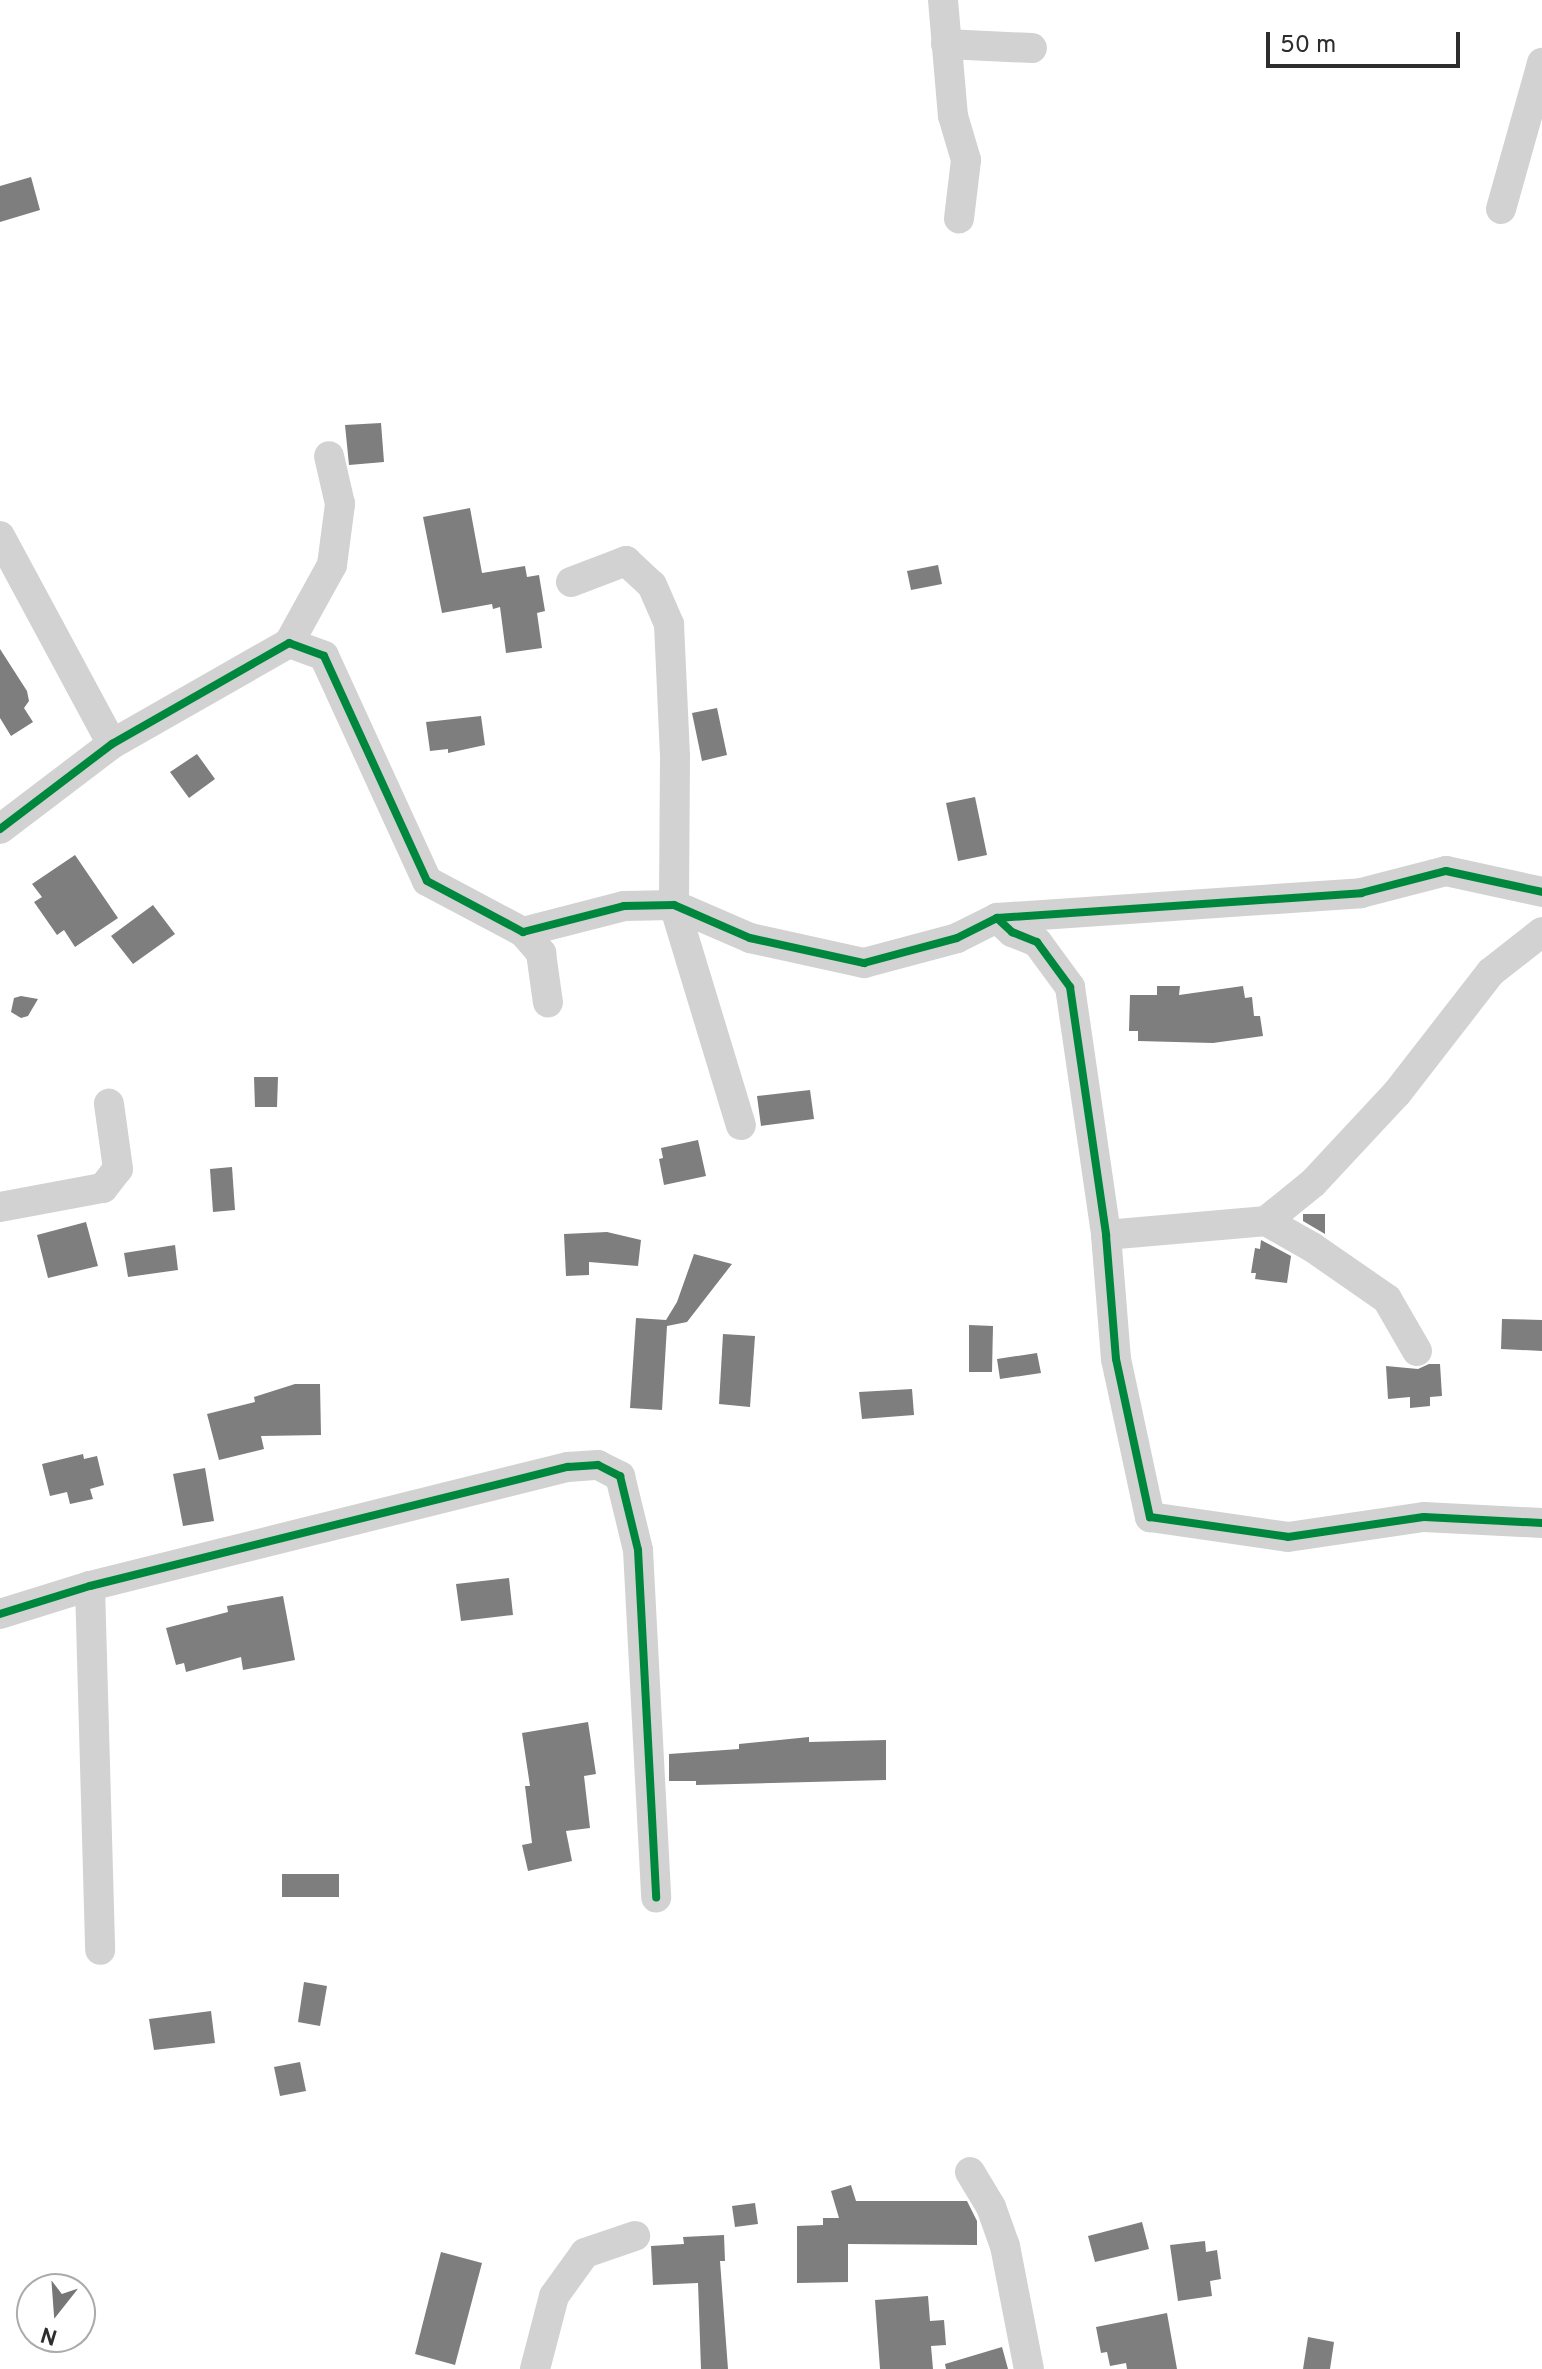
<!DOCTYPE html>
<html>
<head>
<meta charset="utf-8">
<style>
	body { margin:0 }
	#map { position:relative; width:1542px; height:2369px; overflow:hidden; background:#fff; font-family:Overpass,sans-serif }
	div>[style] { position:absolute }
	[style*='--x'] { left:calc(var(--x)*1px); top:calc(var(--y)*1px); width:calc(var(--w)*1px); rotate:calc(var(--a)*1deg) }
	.building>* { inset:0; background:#7e7e7e }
	.minor>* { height:30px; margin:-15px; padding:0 15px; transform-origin:15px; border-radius:15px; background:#d2d2d2 }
	.cycleway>* { height:8px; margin:-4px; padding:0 4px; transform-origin:4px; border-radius:4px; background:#00873e }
	span { translate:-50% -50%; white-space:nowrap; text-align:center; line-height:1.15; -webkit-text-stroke:8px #fff; paint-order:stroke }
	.north { position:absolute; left:16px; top:2273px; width:80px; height:80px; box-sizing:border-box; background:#fff; border:2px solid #ababab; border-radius:50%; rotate:197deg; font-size:22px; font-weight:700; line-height:32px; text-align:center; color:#2d2d2d }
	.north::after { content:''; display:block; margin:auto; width:28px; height:36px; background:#767676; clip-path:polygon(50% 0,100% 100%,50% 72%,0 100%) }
	.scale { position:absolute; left:1266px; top:32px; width:194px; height:36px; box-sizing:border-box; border:4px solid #2d2d2d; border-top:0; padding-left:10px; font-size:24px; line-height:28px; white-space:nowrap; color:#2d2d2d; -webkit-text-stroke:6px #fff; paint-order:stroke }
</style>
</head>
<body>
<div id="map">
	<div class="building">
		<i style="clip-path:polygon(31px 177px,40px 210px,0 222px,0 186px)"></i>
		<i style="clip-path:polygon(381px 423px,384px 462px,349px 465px,345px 425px)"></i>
		<i style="clip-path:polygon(470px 508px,482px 573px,525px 566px,527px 577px,539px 575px,545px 611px,537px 613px,542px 648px,506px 653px,500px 607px,493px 609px,492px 604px,442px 613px,423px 517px)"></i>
		<i style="clip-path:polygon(938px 565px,942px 584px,911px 590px,907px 571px)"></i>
		<i style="clip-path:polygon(0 649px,27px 691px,29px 701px,24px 708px,33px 722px,11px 736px,0 718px)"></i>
		<i style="clip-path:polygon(717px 708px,727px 755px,702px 761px,692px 713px)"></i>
		<i style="clip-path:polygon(481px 716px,485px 745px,448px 753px,448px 749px,430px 751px,426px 722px)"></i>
		<i style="clip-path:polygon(197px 754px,215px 779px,189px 798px,170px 772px)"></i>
		<i style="clip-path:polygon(975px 797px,987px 855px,958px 861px,946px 803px)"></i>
		<i style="clip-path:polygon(75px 855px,118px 918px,75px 947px,64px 930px,57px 935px,34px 902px,42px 897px,32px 884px)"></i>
		<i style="clip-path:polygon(153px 905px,175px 934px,133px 964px,111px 936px)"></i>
		<i style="clip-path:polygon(1157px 986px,1180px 986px,1179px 995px,1243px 986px,1245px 998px,1252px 997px,1254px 1016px,1260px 1016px,1263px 1036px,1213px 1043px,1138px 1041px,1138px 1031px,1129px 1031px,1130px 995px,1157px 995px)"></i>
		<i style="clip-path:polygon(21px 996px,38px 999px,28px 1016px,21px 1018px,11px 1012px,14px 998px)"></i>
		<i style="clip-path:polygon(254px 1077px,278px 1077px,277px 1107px,255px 1107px)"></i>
		<i style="clip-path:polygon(810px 1090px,814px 1119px,761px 1126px,757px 1096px)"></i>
		<i style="clip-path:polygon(698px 1140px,706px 1176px,664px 1185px,659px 1159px,663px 1158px,661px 1148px)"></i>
		<i style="clip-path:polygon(232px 1167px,235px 1210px,213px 1212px,210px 1169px)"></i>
		<i style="clip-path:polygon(1303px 1214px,1325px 1214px,1325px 1234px,1303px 1221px)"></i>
		<i style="clip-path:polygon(86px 1222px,98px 1266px,48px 1278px,37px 1235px)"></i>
		<i style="clip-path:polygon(607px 1232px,641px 1240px,638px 1266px,589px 1262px,589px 1275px,566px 1276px,564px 1234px)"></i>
		<i style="clip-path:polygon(1261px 1240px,1291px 1256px,1287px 1283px,1255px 1279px,1256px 1273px,1251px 1273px,1255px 1248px,1260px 1249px)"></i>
		<i style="clip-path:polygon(175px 1245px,178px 1270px,128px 1277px,124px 1253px)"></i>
		<i style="clip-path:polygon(694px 1254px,732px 1264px,687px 1322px,667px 1326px,662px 1410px,630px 1408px,636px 1318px,666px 1320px,677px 1302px)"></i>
		<i style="clip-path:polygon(1502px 1319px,1542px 1320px,1542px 1351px,1501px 1349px)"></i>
		<i style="clip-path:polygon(969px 1325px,993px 1326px,992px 1372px,969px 1372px)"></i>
		<i style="clip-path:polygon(723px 1334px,755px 1336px,750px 1407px,719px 1404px)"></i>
		<i style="clip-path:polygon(1037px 1353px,1041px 1373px,1000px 1379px,997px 1359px)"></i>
		<i style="clip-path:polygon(1429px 1364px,1440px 1364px,1442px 1396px,1430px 1397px,1430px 1406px,1410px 1408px,1410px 1397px,1388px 1399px,1386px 1366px,1418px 1369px)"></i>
		<i style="clip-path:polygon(295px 1384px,320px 1384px,321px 1435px,261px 1436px,264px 1449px,219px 1460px,207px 1414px,255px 1402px,254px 1397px)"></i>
		<i style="clip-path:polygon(912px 1389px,914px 1415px,862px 1419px,859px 1392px)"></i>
		<i style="clip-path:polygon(83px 1454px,84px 1459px,97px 1456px,104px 1485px,90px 1489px,93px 1499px,70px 1504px,67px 1492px,50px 1496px,42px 1464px)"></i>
		<i style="clip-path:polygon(205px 1468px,214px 1521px,183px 1526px,173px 1474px)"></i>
		<i style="clip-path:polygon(509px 1578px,513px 1615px,461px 1621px,456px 1584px)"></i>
		<i style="clip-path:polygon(283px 1596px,295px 1660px,243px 1670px,241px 1657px,186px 1672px,184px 1663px,176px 1665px,166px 1628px,228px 1612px,227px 1606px)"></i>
		<i style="clip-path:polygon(588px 1722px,596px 1774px,584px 1776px,590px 1828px,566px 1831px,572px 1861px,528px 1871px,522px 1845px,532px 1843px,525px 1786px,530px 1786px,522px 1733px)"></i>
		<i style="clip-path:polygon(809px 1737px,809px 1742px,886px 1740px,886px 1780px,696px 1785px,696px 1781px,669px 1781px,669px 1754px,739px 1749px,739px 1744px)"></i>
		<i style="clip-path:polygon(282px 1874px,339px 1874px,339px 1897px,282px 1897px)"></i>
		<i style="clip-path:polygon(304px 1982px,327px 1986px,320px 2026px,298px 2022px)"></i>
		<i style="clip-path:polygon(211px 2011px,215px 2043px,154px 2050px,149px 2019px)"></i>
		<i style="clip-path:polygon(300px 2062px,306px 2091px,280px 2096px,274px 2067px)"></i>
		<i style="clip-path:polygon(851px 2185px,856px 2201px,967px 2201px,977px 2221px,977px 2245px,848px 2244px,848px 2282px,797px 2283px,797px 2226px,823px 2225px,823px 2218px,839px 2218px,831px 2191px)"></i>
		<i style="clip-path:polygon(755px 2203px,758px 2224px,735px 2227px,732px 2206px)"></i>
		<i style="clip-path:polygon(1142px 2222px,1149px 2249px,1095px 2262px,1088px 2236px)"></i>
		<i style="clip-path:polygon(724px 2235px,725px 2261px,720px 2261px,728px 2369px,701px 2369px,698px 2283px,653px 2285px,651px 2246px,684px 2244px,683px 2237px)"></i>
		<i style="clip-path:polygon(1205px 2241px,1206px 2252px,1217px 2250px,1221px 2279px,1210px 2281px,1212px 2296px,1178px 2301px,1170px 2245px)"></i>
		<i style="clip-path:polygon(441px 2252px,482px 2263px,455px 2365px,415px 2354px)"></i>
		<i style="clip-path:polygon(928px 2296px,930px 2321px,944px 2320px,946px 2345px,931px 2346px,933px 2369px,880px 2369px,875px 2300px)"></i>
		<i style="clip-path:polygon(1167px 2313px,1177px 2369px,1127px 2369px,1126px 2363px,1110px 2366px,1107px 2352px,1101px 2353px,1096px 2327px)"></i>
		<i style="clip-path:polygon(1308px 2337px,1334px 2342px,1330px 2369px,1303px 2369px)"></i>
		<i style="clip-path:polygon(1002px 2347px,1008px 2369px,946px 2369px,945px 2364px)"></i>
	</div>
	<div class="minor">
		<i style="--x:943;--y:0;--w:116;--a:85.1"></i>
		<i style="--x:953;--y:116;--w:46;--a:73.5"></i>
		<i style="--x:966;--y:160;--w:59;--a:96.8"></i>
		<i style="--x:946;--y:44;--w:86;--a:2.7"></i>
		<i style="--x:1501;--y:209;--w:152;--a:-74.3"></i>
		<i style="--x:0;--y:536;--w:236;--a:61.7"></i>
		<i style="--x:571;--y:582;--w:59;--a:-20.9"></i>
		<i style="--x:626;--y:561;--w:35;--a:43"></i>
		<i style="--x:652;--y:585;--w:43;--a:66.4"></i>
		<i style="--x:669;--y:624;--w:132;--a:87.4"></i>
		<i style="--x:675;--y:756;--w:149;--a:90.4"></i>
		<i style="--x:674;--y:905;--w:230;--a:73.1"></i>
		<i style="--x:289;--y:643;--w:89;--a:-61.1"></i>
		<i style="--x:332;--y:565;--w:62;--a:-82.5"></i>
		<i style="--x:340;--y:504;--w:49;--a:-102.9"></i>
		<i style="--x:0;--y:829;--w:141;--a:-37.2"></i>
		<i style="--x:112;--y:744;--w:204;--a:-29.7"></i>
		<i style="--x:289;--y:643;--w:37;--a:20"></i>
		<i style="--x:324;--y:656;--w:247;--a:65.4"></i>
		<i style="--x:427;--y:881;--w:109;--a:28"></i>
		<i style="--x:523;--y:932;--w:104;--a:-14.4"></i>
		<i style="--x:624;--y:906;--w:50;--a:-1.1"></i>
		<i style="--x:674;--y:905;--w:83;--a:23.5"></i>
		<i style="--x:750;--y:938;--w:117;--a:12.4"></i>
		<i style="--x:864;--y:963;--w:96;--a:-15"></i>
		<i style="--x:957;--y:938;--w:45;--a:-26.6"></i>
		<i style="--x:997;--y:918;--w:365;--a:-3.9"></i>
		<i style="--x:1361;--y:893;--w:88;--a:-14.5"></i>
		<i style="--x:1446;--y:871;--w:98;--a:12.3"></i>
		<i style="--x:997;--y:918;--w:21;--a:43"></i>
		<i style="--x:1012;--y:932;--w:27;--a:22"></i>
		<i style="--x:1037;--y:942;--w:56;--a:53.7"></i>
		<i style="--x:1070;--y:987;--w:251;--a:81.7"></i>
		<i style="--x:1106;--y:1235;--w:124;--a:85.4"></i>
		<i style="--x:1116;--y:1359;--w:162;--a:77.9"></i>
		<i style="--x:1150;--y:1517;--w:139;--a:8.2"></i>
		<i style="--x:1288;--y:1537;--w:137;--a:-8.4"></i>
		<i style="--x:1424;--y:1517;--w:118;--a:2.9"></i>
		<i style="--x:523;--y:932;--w:28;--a:49"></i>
		<i style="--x:541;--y:953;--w:50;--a:82"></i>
		<i style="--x:0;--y:1207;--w:105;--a:-10.5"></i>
		<i style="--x:103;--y:1188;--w:24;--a:-52"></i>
		<i style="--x:118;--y:1169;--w:66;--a:-97.9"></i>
		<i style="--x:1266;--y:1221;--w:53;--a:29.5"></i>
		<i style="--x:1312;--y:1247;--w:91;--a:34.7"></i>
		<i style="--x:1387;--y:1299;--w:60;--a:60"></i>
		<i style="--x:1106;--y:1235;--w:161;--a:-5"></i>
		<i style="--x:1266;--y:1221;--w:60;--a:-39"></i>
		<i style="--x:1313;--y:1183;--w:123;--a:-47"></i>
		<i style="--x:1397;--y:1093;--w:153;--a:-52.2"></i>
		<i style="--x:1491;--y:972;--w:65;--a:-38.1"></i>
		<i style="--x:90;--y:1586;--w:364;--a:88.4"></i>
		<i style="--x:0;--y:1614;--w:94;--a:-17.3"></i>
		<i style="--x:90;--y:1586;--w:493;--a:-14"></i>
		<i style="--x:568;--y:1467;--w:30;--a:-4"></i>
		<i style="--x:598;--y:1465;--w:25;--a:27"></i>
		<i style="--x:620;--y:1476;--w:76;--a:76.3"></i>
		<i style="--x:638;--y:1550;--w:348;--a:87"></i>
		<i style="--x:970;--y:2172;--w:41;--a:59"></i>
		<i style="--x:991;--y:2207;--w:41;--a:70.3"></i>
		<i style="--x:1005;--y:2246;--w:125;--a:79"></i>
		<i style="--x:535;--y:2369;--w:75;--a:-75.4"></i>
		<i style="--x:554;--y:2296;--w:53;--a:-54.2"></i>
		<i style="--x:585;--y:2253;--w:53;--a:-18.8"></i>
	</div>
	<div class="cycleway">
		<i style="--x:0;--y:829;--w:141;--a:-37.2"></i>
		<i style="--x:112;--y:744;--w:204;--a:-29.7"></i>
		<i style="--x:289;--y:643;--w:37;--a:20"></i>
		<i style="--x:324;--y:656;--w:247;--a:65.4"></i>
		<i style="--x:427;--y:881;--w:109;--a:28"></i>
		<i style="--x:523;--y:932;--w:104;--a:-14.4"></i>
		<i style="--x:624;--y:906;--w:50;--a:-1.1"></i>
		<i style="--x:674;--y:905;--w:83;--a:23.5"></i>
		<i style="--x:750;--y:938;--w:117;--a:12.4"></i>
		<i style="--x:864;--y:963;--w:96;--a:-15"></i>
		<i style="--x:957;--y:938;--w:45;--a:-26.6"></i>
		<i style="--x:997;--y:918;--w:365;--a:-3.9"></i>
		<i style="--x:1361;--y:893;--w:88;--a:-14.5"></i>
		<i style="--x:1446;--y:871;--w:98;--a:12.3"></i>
		<i style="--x:997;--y:918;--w:21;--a:43"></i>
		<i style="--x:1012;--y:932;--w:27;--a:22"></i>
		<i style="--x:1037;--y:942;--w:56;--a:53.7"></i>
		<i style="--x:1070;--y:987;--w:251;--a:81.7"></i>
		<i style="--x:1106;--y:1235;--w:124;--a:85.4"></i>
		<i style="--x:1116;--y:1359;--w:162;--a:77.9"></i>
		<i style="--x:1150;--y:1517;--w:139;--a:8.2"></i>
		<i style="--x:1288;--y:1537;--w:137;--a:-8.4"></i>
		<i style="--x:1424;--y:1517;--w:118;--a:2.9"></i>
		<i style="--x:0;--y:1614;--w:94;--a:-17.3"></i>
		<i style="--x:90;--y:1586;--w:493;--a:-14"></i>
		<i style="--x:568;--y:1467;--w:30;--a:-4"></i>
		<i style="--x:598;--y:1465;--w:25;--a:27"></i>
		<i style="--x:620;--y:1476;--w:76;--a:76.3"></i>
		<i style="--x:638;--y:1550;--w:348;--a:87"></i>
	</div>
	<div class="north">N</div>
	<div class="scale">50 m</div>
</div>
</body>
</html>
